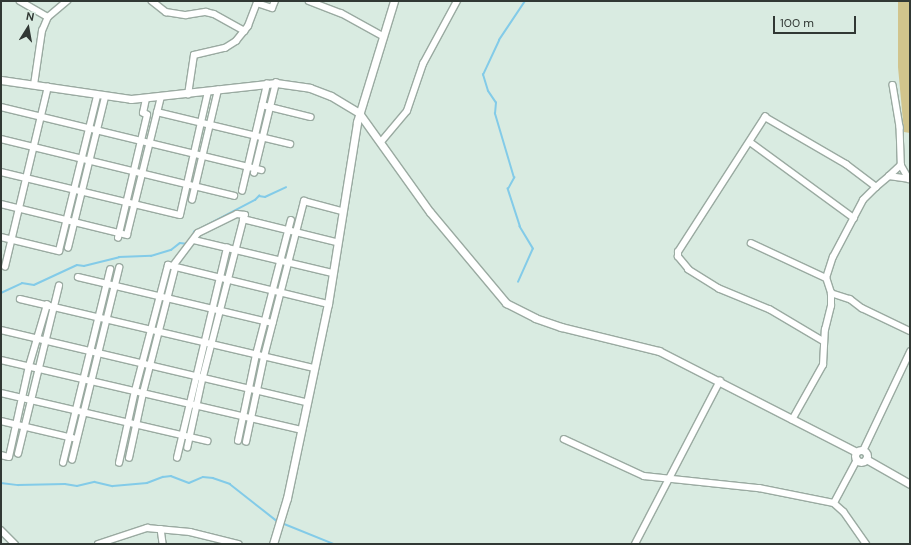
<!DOCTYPE html>
<html>
<head>
<meta charset="utf-8">
<style>
	body { margin:0 }
	#map { position:relative; width:911px; height:545px; overflow:hidden; background:#d9ebe1; font-family:"DM Sans",sans-serif }
	div>[style] { position:absolute }
	[style*='--x'] { left:calc(var(--x)*1px); top:calc(var(--y)*1px); width:calc(var(--w)*1px); rotate:calc(var(--a)*1deg) }
	.green>* { inset:0; background:#d1c48c }
	.stream>* { height:1.5px; margin:-0.75px; padding:0 0.75px; transform-origin:0.75px; border-radius:0.75px; background:#83cbe8 }
	.roads { filter:drop-shadow(1px 0 #9aaaa1) drop-shadow(-1px 0 #9aaaa1) drop-shadow(0 1px #9aaaa1) drop-shadow(0 -1px #9aaaa1) }
	.minor>* { height:5.5px; margin:-2.75px; padding:0 2.75px; transform-origin:2.75px; border-radius:2.75px; background:#fff }
	.tertiary>* { height:7px; margin:-3.5px; padding:0 3.5px; transform-origin:3.5px; border-radius:3.5px; background:#fff }
	.tertiary>.ring { margin:-3.5px; padding:0; box-sizing:content-box; background:none; border:7px solid #fff; border-radius:50% }
	span { translate:-50% -50%; white-space:nowrap; text-align:center; line-height:1.15; -webkit-text-stroke:3px #d9ebe1; paint-order:stroke }
	.frame { position:absolute; inset:0; border:2px solid #313834; pointer-events:none }
	.north { position:absolute; left:8px; top:8px; width:40px; height:40px; -webkit-text-stroke:3px #d9ebe1; paint-order:stroke; rotate:11deg; font-size:11px; font-weight:700; line-height:16px; text-align:center; color:#313834 }
	.north::after { content:''; display:block; margin:auto; width:14px; height:18px; background:#313834; clip-path:polygon(50% 0,100% 100%,50% 72%,0 100%) }
	.scale { position:absolute; left:773px; top:16px; width:83px; height:18px; box-sizing:border-box; border:2px solid #313834; border-top:0; padding-left:5px; font-size:12px; line-height:14px; white-space:nowrap; color:#313834; -webkit-text-stroke:3px #d9ebe1; paint-order:stroke }
</style>
</head>
<body>
<div id="map">
	<div class="green">
		<i style="clip-path:polygon(898px 1px,910px 1px,910px 133px,904px 132px,898px 67px)"></i>
	</div>
	<div class="stream">
		<i style="--x:193;--y:236;--w:4;--a:-76"></i>
		<i style="--x:194;--y:232;--w:69;--a:-27.7"></i>
		<i style="--x:255;--y:200;--w:6;--a:-45"></i>
		<i style="--x:259;--y:196;--w:6;--a:9"></i>
		<i style="--x:265;--y:197;--w:23;--a:-25"></i>
		<i style="--x:518;--y:282;--w:36;--a:-66"></i>
		<i style="--x:533;--y:249;--w:26;--a:-121"></i>
		<i style="--x:520;--y:227;--w:40;--a:-108"></i>
		<i style="--x:508;--y:189;--w:13;--a:-61"></i>
		<i style="--x:514;--y:178;--w:67;--a:-106.5"></i>
		<i style="--x:495;--y:114;--w:11;--a:-85"></i>
		<i style="--x:496;--y:103;--w:14;--a:-124"></i>
		<i style="--x:488;--y:91;--w:17;--a:-107"></i>
		<i style="--x:483;--y:75;--w:38;--a:-65"></i>
		<i style="--x:499;--y:40;--w:47;--a:-56.3"></i>
		<i style="--x:1;--y:293;--w:23;--a:-25"></i>
		<i style="--x:22;--y:283;--w:12;--a:9"></i>
		<i style="--x:34;--y:285;--w:47;--a:-24.9"></i>
		<i style="--x:77;--y:265;--w:7;--a:8"></i>
		<i style="--x:84;--y:266;--w:36;--a:-14"></i>
		<i style="--x:119;--y:257;--w:32;--a:-2"></i>
		<i style="--x:151;--y:256;--w:21;--a:-17"></i>
		<i style="--x:171;--y:250;--w:11;--a:-38"></i>
		<i style="--x:180;--y:243;--w:8;--a:7"></i>
		<i style="--x:1;--y:483;--w:17;--a:7"></i>
		<i style="--x:18;--y:485;--w:47;--a:-1.2"></i>
		<i style="--x:65;--y:484;--w:12;--a:9"></i>
		<i style="--x:77;--y:486;--w:18;--a:-13"></i>
		<i style="--x:95;--y:482;--w:18;--a:13"></i>
		<i style="--x:113;--y:486;--w:34;--a:-5"></i>
		<i style="--x:147;--y:483;--w:17;--a:-21"></i>
		<i style="--x:163;--y:477;--w:8;--a:-7"></i>
		<i style="--x:171;--y:476;--w:19;--a:21"></i>
		<i style="--x:189;--y:483;--w:15;--a:-23"></i>
		<i style="--x:203;--y:477;--w:10;--a:6"></i>
		<i style="--x:213;--y:478;--w:18;--a:19"></i>
		<i style="--x:230;--y:484;--w:60;--a:38.2"></i>
		<i style="--x:282;--y:523;--w:56;--a:22"></i>
	</div>
	<div class="roads">
		<div class="minor">
			<i style="--x:20;--y:1;--w:32;--a:30"></i>
			<i style="--x:152;--y:1;--w:18;--a:38"></i>
			<i style="--x:166;--y:12;--w:20;--a:9"></i>
			<i style="--x:186;--y:15;--w:20;--a:-9"></i>
			<i style="--x:206;--y:12;--w:8;--a:14"></i>
			<i style="--x:214;--y:14;--w:35;--a:29"></i>
			<i style="--x:309;--y:1;--w:34;--a:21"></i>
			<i style="--x:341;--y:13;--w:48;--a:28.7"></i>
			<i style="--x:34;--y:85;--w:55;--a:-81.6"></i>
			<i style="--x:42;--y:31;--w:15;--a:-67"></i>
			<i style="--x:48;--y:17;--w:25;--a:-40"></i>
			<i style="--x:893;--y:85;--w:43;--a:80.5"></i>
			<i style="--x:900;--y:127;--w:38;--a:88"></i>
			<i style="--x:901;--y:165;--w:16;--a:60"></i>
			<i style="--x:188;--y:95;--w:40;--a:-81.5"></i>
			<i style="--x:194;--y:55;--w:32;--a:-13"></i>
			<i style="--x:225;--y:48;--w:13;--a:-32"></i>
			<i style="--x:236;--y:41;--w:19;--a:-51"></i>
			<i style="--x:248;--y:26;--w:25;--a:-69"></i>
			<i style="--x:257;--y:3;--w:16;--a:18"></i>
			<i style="--x:272;--y:8;--w:8;--a:-67"></i>
			<i style="--x:262;--y:105;--w:50;--a:13.8"></i>
			<i style="--x:1;--y:107;--w:268;--a:13.6"></i>
			<i style="--x:157;--y:112;--w:137;--a:13.5"></i>
			<i style="--x:1;--y:139;--w:240;--a:13.7"></i>
			<i style="--x:381;--y:142;--w:40;--a:-50"></i>
			<i style="--x:407;--y:111;--w:50;--a:-71.2"></i>
			<i style="--x:423;--y:64;--w:72;--a:-61.6"></i>
			<i style="--x:750;--y:142;--w:129;--a:36.2"></i>
			<i style="--x:1;--y:172;--w:184;--a:13.5"></i>
			<i style="--x:180;--y:215;--w:126;--a:-77.2"></i>
			<i style="--x:254;--y:173;--w:93;--a:-76.3"></i>
			<i style="--x:889;--y:176;--w:16;--a:-43"></i>
			<i style="--x:242;--y:191;--w:110;--a:-76.8"></i>
			<i style="--x:192;--y:200;--w:113;--a:-76.7"></i>
			<i style="--x:1;--y:204;--w:130;--a:13.8"></i>
			<i style="--x:127;--y:235;--w:142;--a:-76.2"></i>
			<i style="--x:243;--y:219;--w:96;--a:13.9"></i>
			<i style="--x:1;--y:237;--w:60;--a:13.6"></i>
			<i style="--x:59;--y:251;--w:160;--a:-76.2"></i>
			<i style="--x:118;--y:238;--w:126;--a:-76.7"></i>
			<i style="--x:147;--y:115;--w:4;--a:-153"></i>
			<i style="--x:143;--y:113;--w:14;--a:-78"></i>
			<i style="--x:194;--y:240;--w:143;--a:13.4"></i>
			<i style="--x:751;--y:243;--w:83;--a:25"></i>
			<i style="--x:68;--y:248;--w:155;--a:-76.2"></i>
			<i style="--x:173;--y:266;--w:41;--a:-52.9"></i>
			<i style="--x:198;--y:233;--w:43;--a:-26"></i>
			<i style="--x:237;--y:214;--w:8;--a:7"></i>
			<i style="--x:245;--y:215;--w:168;--a:104.4"></i>
			<i style="--x:203;--y:378;--w:71;--a:102.3"></i>
			<i style="--x:5;--y:267;--w:185;--a:-76.6"></i>
			<i style="--x:78;--y:277;--w:200;--a:13.3"></i>
			<i style="--x:831;--y:293;--w:20;--a:18"></i>
			<i style="--x:850;--y:299;--w:15;--a:37"></i>
			<i style="--x:862;--y:308;--w:53;--a:25.6"></i>
			<i style="--x:20;--y:299;--w:302;--a:13.2"></i>
			<i style="--x:1;--y:330;--w:313;--a:13.3"></i>
			<i style="--x:824;--y:342;--w:63;--a:-149.3"></i>
			<i style="--x:770;--y:310;--w:55;--a:-157.6"></i>
			<i style="--x:719;--y:289;--w:36;--a:-148"></i>
			<i style="--x:689;--y:270;--w:17;--a:-130"></i>
			<i style="--x:678;--y:257;--w:5;--a:-90"></i>
			<i style="--x:678;--y:252;--w:161;--a:-57.2"></i>
			<i style="--x:765;--y:117;--w:94;--a:30.1"></i>
			<i style="--x:846;--y:164;--w:38;--a:37"></i>
			<i style="--x:1;--y:360;--w:308;--a:13.1"></i>
			<i style="--x:1;--y:393;--w:212;--a:13.1"></i>
			<i style="--x:792;--y:420;--w:63;--a:-60.6"></i>
			<i style="--x:823;--y:365;--w:35;--a:-87"></i>
			<i style="--x:825;--y:330;--w:25;--a:-76"></i>
			<i style="--x:831;--y:306;--w:13;--a:-90"></i>
			<i style="--x:831;--y:293;--w:16;--a:-108"></i>
			<i style="--x:826;--y:278;--w:22;--a:-72"></i>
			<i style="--x:833;--y:257;--w:64;--a:-62.2"></i>
			<i style="--x:863;--y:200;--w:18;--a:-45"></i>
			<i style="--x:876;--y:187;--w:17;--a:-40"></i>
			<i style="--x:889;--y:176;--w:21;--a:8"></i>
			<i style="--x:1;--y:421;--w:74;--a:13.3"></i>
			<i style="--x:564;--y:439;--w:88;--a:24.8"></i>
			<i style="--x:644;--y:476;--w:116;--a:6"></i>
			<i style="--x:759;--y:488;--w:76;--a:11.3"></i>
			<i style="--x:834;--y:503;--w:13;--a:42"></i>
			<i style="--x:844;--y:512;--w:39;--a:55"></i>
			<i style="--x:238;--y:441;--w:88;--a:-78.2"></i>
			<i style="--x:256;--y:355;--w:139;--a:-75.5"></i>
			<i style="--x:246;--y:442;--w:87;--a:-78"></i>
			<i style="--x:264;--y:357;--w:161;--a:-75.6"></i>
			<i style="--x:304;--y:201;--w:39;--a:15"></i>
			<i style="--x:863;--y:451;--w:110;--a:-64.6"></i>
			<i style="--x:18;--y:454;--w:173;--a:-76.3"></i>
			<i style="--x:1;--y:455;--w:8;--a:14"></i>
			<i style="--x:9;--y:457;--w:93;--a:-77.6"></i>
			<i style="--x:29;--y:366;--w:64;--a:-73.6"></i>
			<i style="--x:129;--y:458;--w:66;--a:-77.8"></i>
			<i style="--x:143;--y:393;--w:129;--a:-75.6"></i>
			<i style="--x:177;--y:458;--w:216;--a:-76.6"></i>
			<i style="--x:72;--y:460;--w:198;--a:-76.2"></i>
			<i style="--x:63;--y:463;--w:199;--a:-76.3"></i>
			<i style="--x:119;--y:463;--w:74;--a:-77.5"></i>
			<i style="--x:135;--y:391;--w:130;--a:-75.3"></i>
			<i style="--x:168;--y:265;--w:165;--a:13.7"></i>
			<i style="--x:834;--y:503;--w:49;--a:-61.9"></i>
			<i style="--x:161;--y:529;--w:15;--a:82"></i>
			<i style="--x:1;--y:530;--w:20;--a:45"></i>
			<i style="--x:98;--y:544;--w:52;--a:-18.1"></i>
			<i style="--x:147;--y:528;--w:43;--a:5.3"></i>
			<i style="--x:190;--y:532;--w:50;--a:13.8"></i>
			<i style="--x:635;--y:544;--w:184;--a:-62.5"></i>
		</div>
		<div class="tertiary">
			<i style="--x:1;--y:80;--w:131;--a:8.3"></i>
			<i style="--x:131;--y:99;--w:146;--a:-6.3"></i>
			<i style="--x:276;--y:83;--w:34;--a:8"></i>
			<i style="--x:310;--y:88;--w:22;--a:21"></i>
			<i style="--x:331;--y:96;--w:33;--a:31"></i>
			<i style="--x:359;--y:113;--w:122;--a:54.4"></i>
			<i style="--x:430;--y:212;--w:119;--a:50.1"></i>
			<i style="--x:506;--y:303;--w:33;--a:27"></i>
			<i style="--x:535;--y:318;--w:28;--a:19"></i>
			<i style="--x:561;--y:327;--w:101;--a:13.8"></i>
			<i style="--x:659;--y:351;--w:221;--a:27.1"></i>
			<i class="ring" style="left:855px;top:450px;width:5px;height:5px"></i>
			<i style="--x:866;--y:459;--w:51;--a:29.6"></i>
			<i style="--x:273;--y:544;--w:48;--a:-73.1"></i>
			<i style="--x:287;--y:498;--w:198;--a:-78.1"></i>
			<i style="--x:328;--y:304;--w:184;--a:-80.9"></i>
			<i style="--x:357;--y:122;--w:127;--a:-73"></i>
		</div>
	</div>
	<div class="frame"></div>
	<div class="north">N</div>
	<div class="scale">100 m</div>
</div>
</body>
</html>
